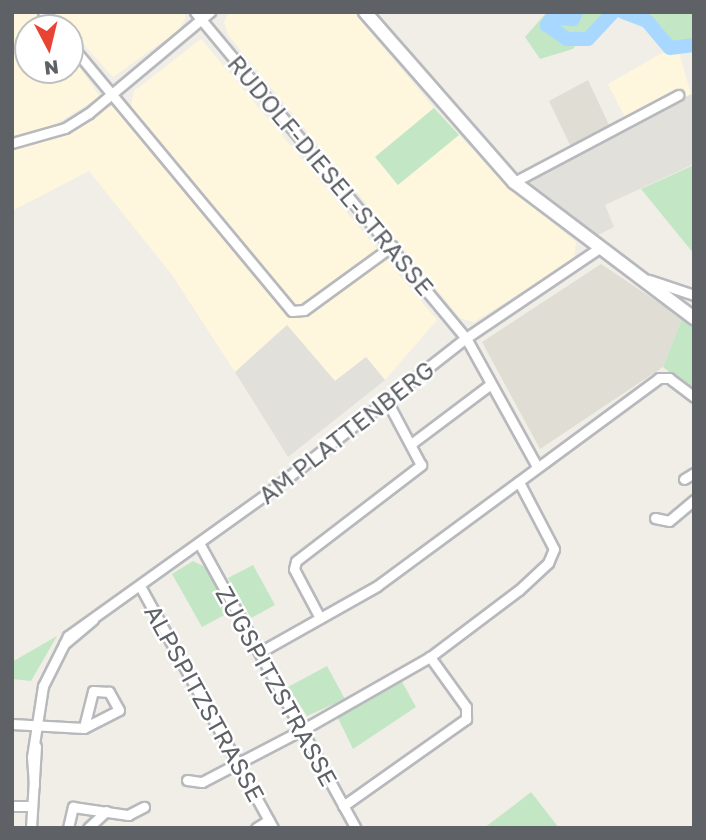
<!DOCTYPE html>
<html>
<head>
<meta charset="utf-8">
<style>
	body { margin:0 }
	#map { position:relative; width:706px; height:840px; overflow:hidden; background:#f0eee6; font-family:"Golos Text",sans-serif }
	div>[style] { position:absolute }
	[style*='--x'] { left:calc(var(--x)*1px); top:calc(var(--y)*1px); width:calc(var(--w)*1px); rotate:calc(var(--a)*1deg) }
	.commercial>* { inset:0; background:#fef7de }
	.industrial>* { inset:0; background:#e2e0db }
	.education>* { inset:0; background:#e0ddd5 }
	.green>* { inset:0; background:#c3e7c4 }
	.river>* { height:14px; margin:-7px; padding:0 7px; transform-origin:7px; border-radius:7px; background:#a8d8ff }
	.roads { filter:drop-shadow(2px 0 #b7b9bd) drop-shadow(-2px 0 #b7b9bd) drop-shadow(0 2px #b7b9bd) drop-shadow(0 -2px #b7b9bd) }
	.minor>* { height:9px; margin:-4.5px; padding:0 4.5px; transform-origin:4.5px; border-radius:4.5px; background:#fff }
	.secondary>* { height:12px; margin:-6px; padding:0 6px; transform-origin:6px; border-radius:6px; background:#fff }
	span { translate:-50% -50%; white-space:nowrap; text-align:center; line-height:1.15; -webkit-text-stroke:5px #fff; paint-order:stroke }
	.street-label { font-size:24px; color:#5e6267 }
	.frame { position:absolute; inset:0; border:14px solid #5e6267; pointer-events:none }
	.north { position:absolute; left:14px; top:14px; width:70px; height:70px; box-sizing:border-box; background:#fff; border:2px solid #bfc0c2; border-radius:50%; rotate:173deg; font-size:19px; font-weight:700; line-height:28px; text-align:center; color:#5e6267 }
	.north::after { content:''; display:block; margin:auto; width:24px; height:32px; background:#e94333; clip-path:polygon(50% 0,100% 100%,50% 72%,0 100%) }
</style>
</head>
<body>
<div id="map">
	<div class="commercial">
		<i style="clip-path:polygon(12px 12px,37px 12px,50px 28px,28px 28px,28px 70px,70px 70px,70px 53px,100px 97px,44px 131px,12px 138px)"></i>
		<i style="clip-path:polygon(54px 12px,185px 12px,185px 19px,179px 30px,113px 77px)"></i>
		<i style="clip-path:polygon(229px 12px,354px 12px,434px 108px,376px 156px,397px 185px,459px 135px,499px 178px,576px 242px,574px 259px,474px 322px,460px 318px,228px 35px,224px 22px)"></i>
		<i style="clip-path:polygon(201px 39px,437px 320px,385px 380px,366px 357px,335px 381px,287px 325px,235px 372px,172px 275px,89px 171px,12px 211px,12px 150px,60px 135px,107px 107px,131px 106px,134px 91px)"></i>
		<i style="clip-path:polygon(662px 53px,679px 53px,691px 94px,629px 125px,608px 84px)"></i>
	</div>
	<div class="industrial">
		<i style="clip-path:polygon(694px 93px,694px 164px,605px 205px,614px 227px,596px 236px,520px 177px)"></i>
		<i style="clip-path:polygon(287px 325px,335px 381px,366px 357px,385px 380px,288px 457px,235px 372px)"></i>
	</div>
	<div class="education">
		<i style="clip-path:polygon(588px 80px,610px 127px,571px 147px,549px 101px)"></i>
		<i style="clip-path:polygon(601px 264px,682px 318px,663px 367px,540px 449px,482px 342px)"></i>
	</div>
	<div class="green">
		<i style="clip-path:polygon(547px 12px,572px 12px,548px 18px,545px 25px,566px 42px,577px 43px,573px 49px,540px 59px,525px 37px)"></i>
		<i style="clip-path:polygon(583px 12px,605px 12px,589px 37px,568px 36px,554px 25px,576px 22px)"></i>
		<i style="clip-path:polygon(638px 12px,694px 12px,694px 41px,671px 45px)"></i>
		<i style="clip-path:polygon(434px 108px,459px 135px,398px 185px,375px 157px)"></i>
		<i style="clip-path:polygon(694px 165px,694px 254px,641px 189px)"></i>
		<i style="clip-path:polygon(682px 318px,694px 328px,694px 392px,663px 367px)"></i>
		<i style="clip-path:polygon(193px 561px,205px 567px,230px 612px,202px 627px,172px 574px)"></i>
		<i style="clip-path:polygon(253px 565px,275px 605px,251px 618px,228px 578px)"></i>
		<i style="clip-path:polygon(57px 636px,31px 681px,12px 679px,12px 662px)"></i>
		<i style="clip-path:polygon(327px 666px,345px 699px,307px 716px,288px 687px)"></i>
		<i style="clip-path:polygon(401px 680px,416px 707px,353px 749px,337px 716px)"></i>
		<i style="clip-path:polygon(531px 792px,559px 828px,484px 828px,517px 803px)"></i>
	</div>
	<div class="river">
		<i style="--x:576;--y:12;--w:8;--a:113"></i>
		<i style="--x:573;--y:19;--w:21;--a:-177"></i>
		<i style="--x:552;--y:18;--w:9;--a:126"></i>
		<i style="--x:547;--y:25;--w:24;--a:35"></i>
		<i style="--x:567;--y:39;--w:21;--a:0"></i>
		<i style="--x:588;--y:39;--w:37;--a:-47"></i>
		<i style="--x:623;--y:12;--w:26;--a:21"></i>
		<i style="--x:647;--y:21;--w:35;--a:50"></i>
		<i style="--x:670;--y:48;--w:24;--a:-7"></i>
	</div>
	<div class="roads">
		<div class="minor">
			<i style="--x:43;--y:12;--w:21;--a:51"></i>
			<i style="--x:195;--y:12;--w:424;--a:50.3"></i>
			<i style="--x:466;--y:338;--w:145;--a:61.1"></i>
			<i style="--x:70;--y:44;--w:347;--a:50.3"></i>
			<i style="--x:292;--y:311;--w:12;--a:-5"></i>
			<i style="--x:304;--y:310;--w:109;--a:-36"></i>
			<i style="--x:12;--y:143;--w:55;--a:-15.8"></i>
			<i style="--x:65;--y:128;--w:28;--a:-32"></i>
			<i style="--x:89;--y:113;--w:158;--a:-39.9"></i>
			<i style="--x:514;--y:182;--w:186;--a:-27.9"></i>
			<i style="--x:649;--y:280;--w:47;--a:18.4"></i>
			<i style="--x:411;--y:444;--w:100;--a:-36.9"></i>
			<i style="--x:684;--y:479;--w:12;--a:-31"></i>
			<i style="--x:655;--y:518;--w:14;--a:12"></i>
			<i style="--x:669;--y:521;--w:33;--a:-40"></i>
			<i style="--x:199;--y:543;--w:325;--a:61.2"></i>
			<i style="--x:140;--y:586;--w:276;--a:61.2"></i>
			<i style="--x:320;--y:618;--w:55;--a:-118"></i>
			<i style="--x:294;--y:569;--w:8;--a:-76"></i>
			<i style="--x:296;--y:561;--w:158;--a:-37.5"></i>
			<i style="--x:421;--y:465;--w:72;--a:-118"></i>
			<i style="--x:64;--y:644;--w:38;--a:-40"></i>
			<i style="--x:260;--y:652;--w:134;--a:-29.4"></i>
			<i style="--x:377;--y:586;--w:350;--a:-36.4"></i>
			<i style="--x:659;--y:378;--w:10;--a:0"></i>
			<i style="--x:669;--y:378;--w:31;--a:37"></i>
			<i style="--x:12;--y:724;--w:72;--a:3.2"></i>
			<i style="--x:84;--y:728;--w:39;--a:-27"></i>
			<i style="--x:119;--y:710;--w:21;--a:-119"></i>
			<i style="--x:109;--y:692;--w:16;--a:-176"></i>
			<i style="--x:93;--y:691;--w:38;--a:104"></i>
			<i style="--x:187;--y:780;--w:15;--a:8"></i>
			<i style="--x:202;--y:782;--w:113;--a:-27.5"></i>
			<i style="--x:302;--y:730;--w:147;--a:-29.7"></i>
			<i style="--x:430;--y:657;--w:111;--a:-37"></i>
			<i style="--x:519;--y:590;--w:40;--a:-43"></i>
			<i style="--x:548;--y:563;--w:15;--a:-67"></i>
			<i style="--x:554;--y:549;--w:76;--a:-117.6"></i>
			<i style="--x:34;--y:785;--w:28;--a:-94"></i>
			<i style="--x:32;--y:757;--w:72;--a:-81.2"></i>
			<i style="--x:43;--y:686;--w:56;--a:-63.4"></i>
			<i style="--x:68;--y:636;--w:246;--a:-35.6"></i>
			<i style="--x:268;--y:493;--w:251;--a:-38.1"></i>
			<i style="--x:466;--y:338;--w:159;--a:-34"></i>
			<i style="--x:12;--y:806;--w:20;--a:0"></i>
			<i style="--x:343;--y:806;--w:151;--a:-35.3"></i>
			<i style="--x:466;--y:719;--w:12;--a:-90"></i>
			<i style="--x:466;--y:707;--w:62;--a:-125.8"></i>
			<i style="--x:31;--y:828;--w:82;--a:-86.5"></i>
			<i style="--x:68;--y:828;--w:22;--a:-77"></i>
			<i style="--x:73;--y:807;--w:56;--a:8.3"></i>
			<i style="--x:128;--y:815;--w:18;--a:-27"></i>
			<i style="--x:88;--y:828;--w:25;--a:-43"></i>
			<i style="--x:256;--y:828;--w:15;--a:-32"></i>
		</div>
		<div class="secondary">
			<i style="--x:365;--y:12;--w:226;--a:48.8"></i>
			<i style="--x:514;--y:182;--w:226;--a:37.1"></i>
		</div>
	</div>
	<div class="street-label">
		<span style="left:331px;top:175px;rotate:50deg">RUDOLF-DIESEL-STRASSE</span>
		<span style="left:346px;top:432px;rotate:-38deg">AM PLATTENBERG</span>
		<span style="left:277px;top:686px;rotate:61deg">ZUGSPITZSTRASSE</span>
		<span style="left:205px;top:703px;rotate:61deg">ALPSPITZSTRASSE</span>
	</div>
	<div class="frame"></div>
	<div class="north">N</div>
</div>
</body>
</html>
